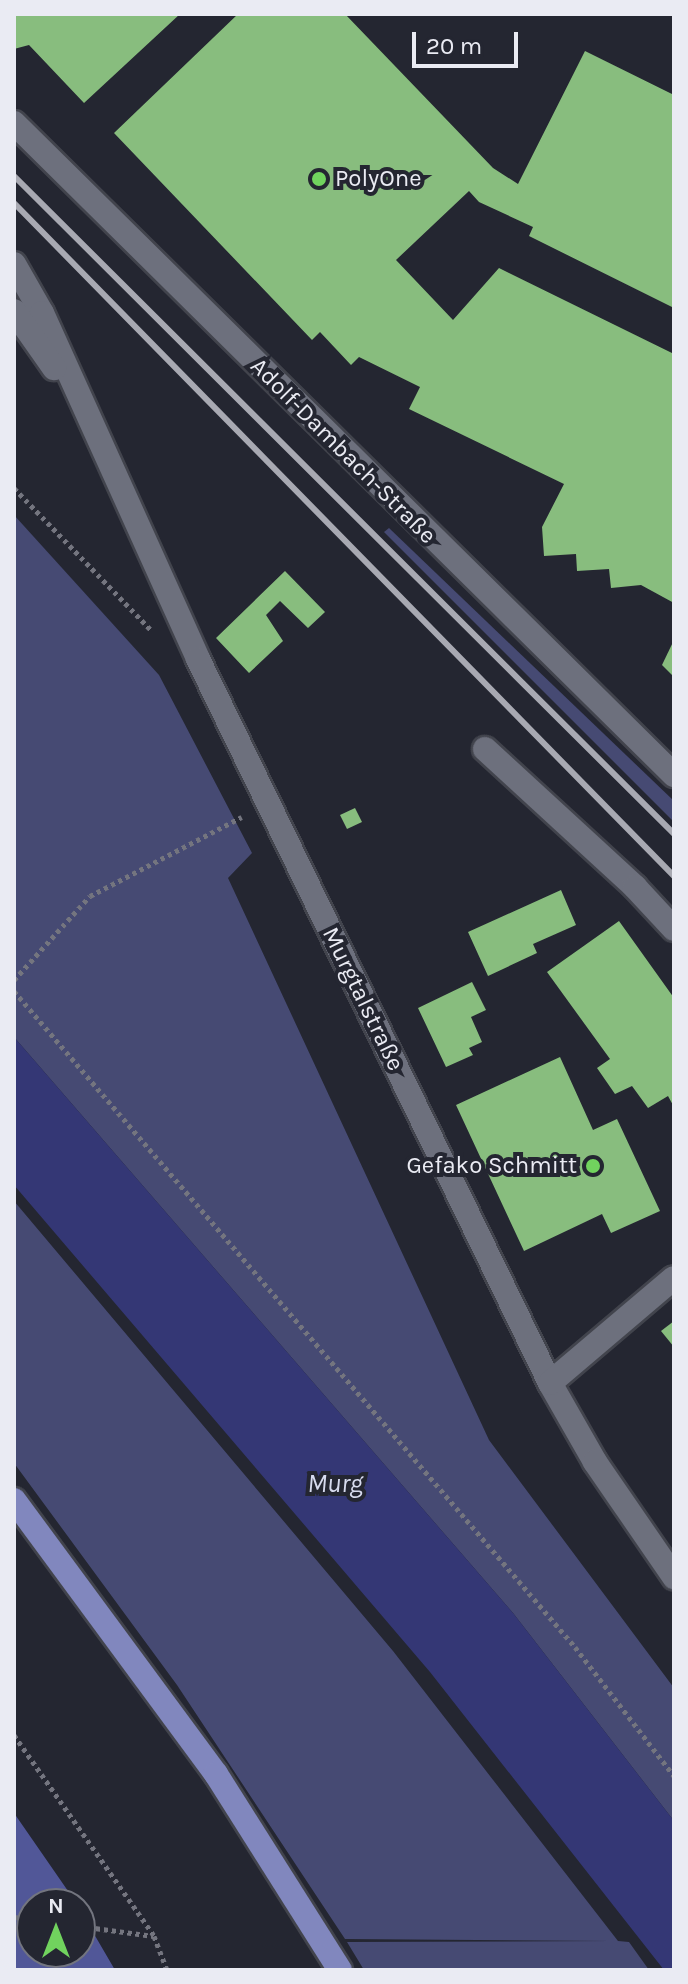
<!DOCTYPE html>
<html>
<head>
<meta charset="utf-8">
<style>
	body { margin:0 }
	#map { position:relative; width:688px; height:1984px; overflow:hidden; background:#242631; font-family:Karla,sans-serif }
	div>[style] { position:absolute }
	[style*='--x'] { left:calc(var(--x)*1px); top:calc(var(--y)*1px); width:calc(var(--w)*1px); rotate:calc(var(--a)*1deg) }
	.green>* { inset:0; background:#464a73 }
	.forest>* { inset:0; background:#515798 }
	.water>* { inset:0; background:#343775 }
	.building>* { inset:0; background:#88bd7e }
	.path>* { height:5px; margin-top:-2.5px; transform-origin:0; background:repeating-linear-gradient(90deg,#74757f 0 4px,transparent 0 8px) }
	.roads { filter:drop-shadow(2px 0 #42444d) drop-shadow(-2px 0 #42444d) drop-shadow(0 2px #42444d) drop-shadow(0 -2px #42444d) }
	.minor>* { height:24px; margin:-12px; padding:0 12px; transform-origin:12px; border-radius:12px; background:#6d707d }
	.major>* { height:24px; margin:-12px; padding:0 12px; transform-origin:12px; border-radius:12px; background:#8187be }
	.rail>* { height:6px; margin:-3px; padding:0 3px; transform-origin:3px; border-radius:3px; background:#a8a9b2 }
	.dots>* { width:22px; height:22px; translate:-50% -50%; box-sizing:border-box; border:4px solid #242631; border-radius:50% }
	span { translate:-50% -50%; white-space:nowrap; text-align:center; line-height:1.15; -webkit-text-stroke:8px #242631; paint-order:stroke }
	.poi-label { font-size:24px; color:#eaebf3 }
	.left { translate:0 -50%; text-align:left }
	.right { translate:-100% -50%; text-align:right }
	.street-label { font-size:24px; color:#eaebf3 }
	.water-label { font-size:26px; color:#d7dbee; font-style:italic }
	.frame { position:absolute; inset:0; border:16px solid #eaebf3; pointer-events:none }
	.north { position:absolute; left:16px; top:1888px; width:80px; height:80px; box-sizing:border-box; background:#242631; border:2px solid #73757f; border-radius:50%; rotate:0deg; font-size:22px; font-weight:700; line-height:32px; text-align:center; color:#eaebf3 }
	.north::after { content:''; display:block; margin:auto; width:28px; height:36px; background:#71d35e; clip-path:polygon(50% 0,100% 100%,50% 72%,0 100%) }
	.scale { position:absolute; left:412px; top:32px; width:106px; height:36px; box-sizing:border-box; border:4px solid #eaebf3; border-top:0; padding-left:10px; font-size:24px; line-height:28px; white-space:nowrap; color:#eaebf3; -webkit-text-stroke:6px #242631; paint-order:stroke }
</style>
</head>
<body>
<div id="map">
	<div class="green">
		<i style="clip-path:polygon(14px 515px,159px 675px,252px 853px,228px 878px,489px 1440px,674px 1688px,674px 1821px,513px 1613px,14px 1037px)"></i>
		<i style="clip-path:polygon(389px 528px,674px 801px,674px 822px,384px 532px)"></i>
		<i style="clip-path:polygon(14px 1201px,393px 1651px,618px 1941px,629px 1942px,649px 1970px,364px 1970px,347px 1942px,611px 1941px,345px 1939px,177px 1685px,14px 1463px)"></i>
	</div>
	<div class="forest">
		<i style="clip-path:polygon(14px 1813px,77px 1904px,32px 1904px,32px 1952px,80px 1952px,80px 1910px,115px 1970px,14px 1970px)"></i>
	</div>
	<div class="water">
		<i style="clip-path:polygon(14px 1037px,513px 1613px,674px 1821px,674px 1970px,664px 1970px,430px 1672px,14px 1185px)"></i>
	</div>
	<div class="building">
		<i style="clip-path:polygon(14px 14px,180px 14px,84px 103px,29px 45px,14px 49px)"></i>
		<i style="clip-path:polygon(238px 14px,345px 14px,493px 168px,518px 184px,585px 51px,674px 95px,674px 308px,529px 236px,533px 227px,479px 202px,469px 191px,396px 260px,453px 320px,499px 268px,674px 354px,674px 603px,641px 585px,611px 588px,609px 569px,577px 571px,576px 554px,544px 556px,542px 527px,564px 484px,409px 409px,420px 387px,359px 357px,351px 365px,320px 332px,312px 340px,114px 133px)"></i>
		<i style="clip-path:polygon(285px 571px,325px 612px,308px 628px,280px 601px,266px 615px,283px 641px,249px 673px,216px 638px)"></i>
		<i style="clip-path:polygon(674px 640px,674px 677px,662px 665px)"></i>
		<i style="clip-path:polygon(355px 808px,362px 822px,347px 829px,340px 815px)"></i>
		<i style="clip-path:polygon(561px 890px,576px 925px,533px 944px,537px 953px,488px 976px,468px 932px)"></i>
		<i style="clip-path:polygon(619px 921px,674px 998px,674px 1107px,668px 1096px,648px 1108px,632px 1086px,615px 1094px,597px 1068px,610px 1059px,547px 972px)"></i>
		<i style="clip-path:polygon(472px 982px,486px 1010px,471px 1017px,482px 1042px,469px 1048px,473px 1055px,446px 1067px,418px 1008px)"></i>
		<i style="clip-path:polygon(560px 1057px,593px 1130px,617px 1119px,660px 1211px,611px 1233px,602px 1214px,524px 1251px,456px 1105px)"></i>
		<i style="clip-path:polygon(674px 1321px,674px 1347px,661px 1331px)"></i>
	</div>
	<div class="path">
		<i style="--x:14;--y:488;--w:199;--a:46"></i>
		<i style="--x:14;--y:980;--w:113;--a:-47.9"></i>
		<i style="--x:90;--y:896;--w:171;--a:-27.5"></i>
		<i style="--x:14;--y:991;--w:863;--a:49.46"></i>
		<i style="--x:575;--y:1647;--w:163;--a:52.5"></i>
		<i style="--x:14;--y:1735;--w:245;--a:55.1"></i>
		<i style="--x:154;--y:1936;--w:36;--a:69"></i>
		<i style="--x:14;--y:1917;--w:18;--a:6"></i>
		<i style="--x:80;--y:1926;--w:74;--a:7.8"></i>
	</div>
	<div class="roads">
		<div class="minor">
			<i style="--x:14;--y:123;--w:928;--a:44.65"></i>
			<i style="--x:14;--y:264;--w:56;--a:60.3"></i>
			<i style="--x:42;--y:313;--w:380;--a:65.7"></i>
			<i style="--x:198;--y:659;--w:805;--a:64.07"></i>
			<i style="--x:550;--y:1383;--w:91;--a:60.3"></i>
			<i style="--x:595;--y:1462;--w:140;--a:55.5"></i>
			<i style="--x:14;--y:311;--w:70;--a:54.9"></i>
			<i style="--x:485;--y:749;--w:204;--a:42.6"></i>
			<i style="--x:635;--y:887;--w:57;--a:47.1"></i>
			<i style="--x:550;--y:1383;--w:162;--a:-40.3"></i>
		</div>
		<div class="major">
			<i style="--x:14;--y:1500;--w:340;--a:53.6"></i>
			<i style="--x:216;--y:1774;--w:232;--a:57.7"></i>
		</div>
	</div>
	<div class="rail">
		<i style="--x:14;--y:176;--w:932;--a:44.91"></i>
		<i style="--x:14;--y:203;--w:943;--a:45.56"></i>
	</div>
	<div class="dots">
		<i style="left:319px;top:179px;background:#71d35e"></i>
		<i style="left:593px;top:1166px;background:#71d35e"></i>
	</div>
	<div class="poi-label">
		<span class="left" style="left:335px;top:179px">PolyOne</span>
		<span class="right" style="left:577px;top:1166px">Gefako Schmitt</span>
	</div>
	<div class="street-label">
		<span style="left:343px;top:451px;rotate:45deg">Adolf-Dambach-Straße</span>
		<span style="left:363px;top:999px;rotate:64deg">Murgtalstraße</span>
	</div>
	<div class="water-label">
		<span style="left:335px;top:1484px">Murg</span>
	</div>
	<div class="frame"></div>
	<div class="north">N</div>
	<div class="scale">20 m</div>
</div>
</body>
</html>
